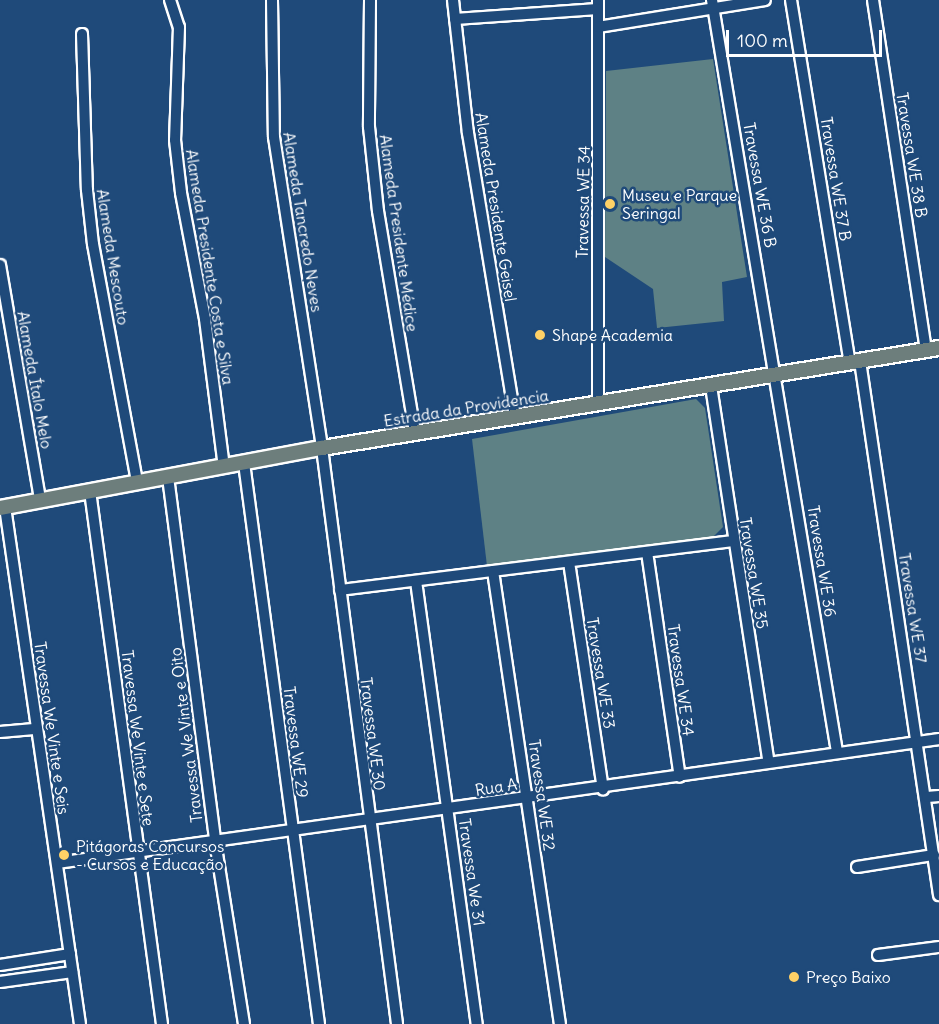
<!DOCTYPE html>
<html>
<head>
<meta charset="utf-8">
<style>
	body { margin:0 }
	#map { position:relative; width:939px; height:1024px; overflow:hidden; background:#1f4a7a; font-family:Delius,sans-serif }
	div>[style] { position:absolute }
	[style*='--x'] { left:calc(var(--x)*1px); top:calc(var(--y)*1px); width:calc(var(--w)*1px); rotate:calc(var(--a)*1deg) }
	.green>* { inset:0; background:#5e8185 }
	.roads { filter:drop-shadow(2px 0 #fff) drop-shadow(-2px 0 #fff) drop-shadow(0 2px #fff) drop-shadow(0 -2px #fff) }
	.minor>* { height:10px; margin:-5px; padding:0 5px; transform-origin:5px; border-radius:5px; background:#1f4a7a }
	.major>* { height:14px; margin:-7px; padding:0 7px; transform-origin:7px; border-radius:7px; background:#6d7e7c }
	.dots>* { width:16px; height:16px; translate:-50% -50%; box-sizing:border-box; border:3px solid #1f4a7a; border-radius:50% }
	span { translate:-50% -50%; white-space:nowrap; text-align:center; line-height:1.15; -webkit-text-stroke:5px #1f4a7a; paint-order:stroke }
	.street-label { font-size:16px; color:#fff }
	.poi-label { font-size:16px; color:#fff }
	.left { translate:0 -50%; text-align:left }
	.scale { position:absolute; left:726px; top:30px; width:156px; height:27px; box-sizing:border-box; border:3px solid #fff; border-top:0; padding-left:8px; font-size:18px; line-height:21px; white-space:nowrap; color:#fff; -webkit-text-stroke:4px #1f4a7a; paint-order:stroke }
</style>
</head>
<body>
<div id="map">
	<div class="green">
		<i style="clip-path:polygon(713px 59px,747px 277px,722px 282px,724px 321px,657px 328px,653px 289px,605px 257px,606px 71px)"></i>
		<i style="clip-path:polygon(696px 399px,705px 408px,723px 527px,713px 537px,487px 566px,472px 439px)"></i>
	</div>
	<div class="roads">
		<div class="minor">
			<i style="--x:170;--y:0;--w:28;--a:72"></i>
			<i style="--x:179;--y:27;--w:113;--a:92"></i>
			<i style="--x:175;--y:140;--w:53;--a:83.5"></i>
			<i style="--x:181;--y:193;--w:128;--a:79.2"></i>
			<i style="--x:205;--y:319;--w:149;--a:82.7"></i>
			<i style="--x:272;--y:0;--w:137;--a:89.2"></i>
			<i style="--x:274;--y:137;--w:315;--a:81.2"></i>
			<i style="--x:322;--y:448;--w:581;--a:82.58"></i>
			<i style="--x:370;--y:0;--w:127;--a:90.5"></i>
			<i style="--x:369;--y:127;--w:84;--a:83.9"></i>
			<i style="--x:378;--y:211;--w:225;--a:80.5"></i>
			<i style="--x:453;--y:0;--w:134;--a:83.6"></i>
			<i style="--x:468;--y:133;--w:288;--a:80.6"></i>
			<i style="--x:598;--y:0;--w:405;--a:90"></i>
			<i style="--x:712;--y:0;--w:762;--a:80.56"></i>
			<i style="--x:791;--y:0;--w:368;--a:80.8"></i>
			<i style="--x:873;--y:0;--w:354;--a:81.4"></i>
			<i style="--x:455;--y:19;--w:143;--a:-4"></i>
			<i style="--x:598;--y:27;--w:169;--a:-9.2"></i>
			<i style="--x:82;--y:34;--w:156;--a:88.2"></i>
			<i style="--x:87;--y:190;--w:54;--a:83.7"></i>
			<i style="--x:93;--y:244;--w:242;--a:79.5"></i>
			<i style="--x:0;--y:265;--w:238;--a:80.3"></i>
			<i style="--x:860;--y:361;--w:540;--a:81.58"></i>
			<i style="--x:711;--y:386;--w:381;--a:81.3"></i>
			<i style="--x:244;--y:463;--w:566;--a:82.39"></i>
			<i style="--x:168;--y:477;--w:367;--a:82.6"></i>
			<i style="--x:215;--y:841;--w:185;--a:81"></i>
			<i style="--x:90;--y:491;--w:538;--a:82.31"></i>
			<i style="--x:5;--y:507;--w:522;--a:81.75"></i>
			<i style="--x:647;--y:552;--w:227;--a:81.7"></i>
			<i style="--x:569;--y:562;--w:230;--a:81.5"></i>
			<i style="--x:493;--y:571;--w:458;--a:81.6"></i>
			<i style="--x:416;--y:581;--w:447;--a:82.2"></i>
			<i style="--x:340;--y:590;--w:397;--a:-7.1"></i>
			<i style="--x:0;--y:732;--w:37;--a:-5"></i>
			<i style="--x:927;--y:797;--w:12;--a:-5"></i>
			<i style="--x:57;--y:863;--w:891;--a:-8"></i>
			<i style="--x:857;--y:867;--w:78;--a:-8.9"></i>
			<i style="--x:878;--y:955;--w:62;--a:-7.5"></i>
			<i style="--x:0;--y:965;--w:71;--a:-8.9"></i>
			<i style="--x:0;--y:982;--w:73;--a:-7.9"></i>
		</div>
		<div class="major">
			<i style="--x:0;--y:508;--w:328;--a:-10.6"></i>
			<i style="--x:322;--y:448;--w:625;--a:-9.21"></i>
		</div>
	</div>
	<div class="dots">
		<i style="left:610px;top:204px;background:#ffd166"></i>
		<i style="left:540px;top:335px;background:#ffd166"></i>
		<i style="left:64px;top:855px;background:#ffd166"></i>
		<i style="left:794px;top:977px;background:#ffd166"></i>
	</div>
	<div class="street-label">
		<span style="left:912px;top:155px;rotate:81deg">Travessa WE 38 B</span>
		<span style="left:836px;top:179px;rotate:81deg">Travessa WE 37 B</span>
		<span style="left:760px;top:185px;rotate:80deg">Travessa WE 36 B</span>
		<span style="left:583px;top:202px;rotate:-89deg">Travessa WE 34</span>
		<span style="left:496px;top:207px;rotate:81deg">Alameda Presidente Geisel</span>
		<span style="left:303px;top:222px;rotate:81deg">Alameda Tancredo Neves</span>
		<span style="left:399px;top:233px;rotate:82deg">Alameda Presidente Médice</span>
		<span style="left:113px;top:257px;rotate:81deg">Alameda Mescouto</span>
		<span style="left:210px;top:267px;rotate:81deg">Alameda Presidente Costa e Silva</span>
		<span style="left:35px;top:380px;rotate:80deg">Alameda Ítalo Melo</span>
		<span style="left:466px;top:408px;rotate:-9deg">Estrada da Providencia</span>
		<span style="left:822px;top:561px;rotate:81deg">Travessa WE 36</span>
		<span style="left:754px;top:573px;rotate:81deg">Travessa WE 35</span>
		<span style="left:913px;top:608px;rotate:81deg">Travessa WE 37</span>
		<span style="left:601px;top:673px;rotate:81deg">Travessa WE 33</span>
		<span style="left:681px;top:680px;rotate:82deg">Travessa WE 34</span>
		<span style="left:52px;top:728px;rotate:82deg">Travessa We Vinte e Seis</span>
		<span style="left:373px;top:734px;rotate:83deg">Travessa WE 30</span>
		<span style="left:186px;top:735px;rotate:-97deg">Travessa We Vinte e Oito</span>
		<span style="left:138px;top:738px;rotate:83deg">Travessa We Vinte e Sete</span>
		<span style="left:296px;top:742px;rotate:83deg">Travessa WE 29</span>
		<span style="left:496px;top:787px;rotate:-9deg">Rua A</span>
		<span style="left:542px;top:795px;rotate:82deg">Travessa WE 32</span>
		<span style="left:472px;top:872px;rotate:82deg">Travessa We 31</span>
	</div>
	<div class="poi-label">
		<span class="left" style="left:622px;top:204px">Museu e Parque<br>Seringal</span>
		<span class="left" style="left:552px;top:335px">Shape Academia</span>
		<span class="left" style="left:76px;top:855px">Pitágoras Concursos<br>- Cursos e Educação</span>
		<span class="left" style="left:806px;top:977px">Preço Baixo</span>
	</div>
	<div class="scale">100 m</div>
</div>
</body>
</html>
